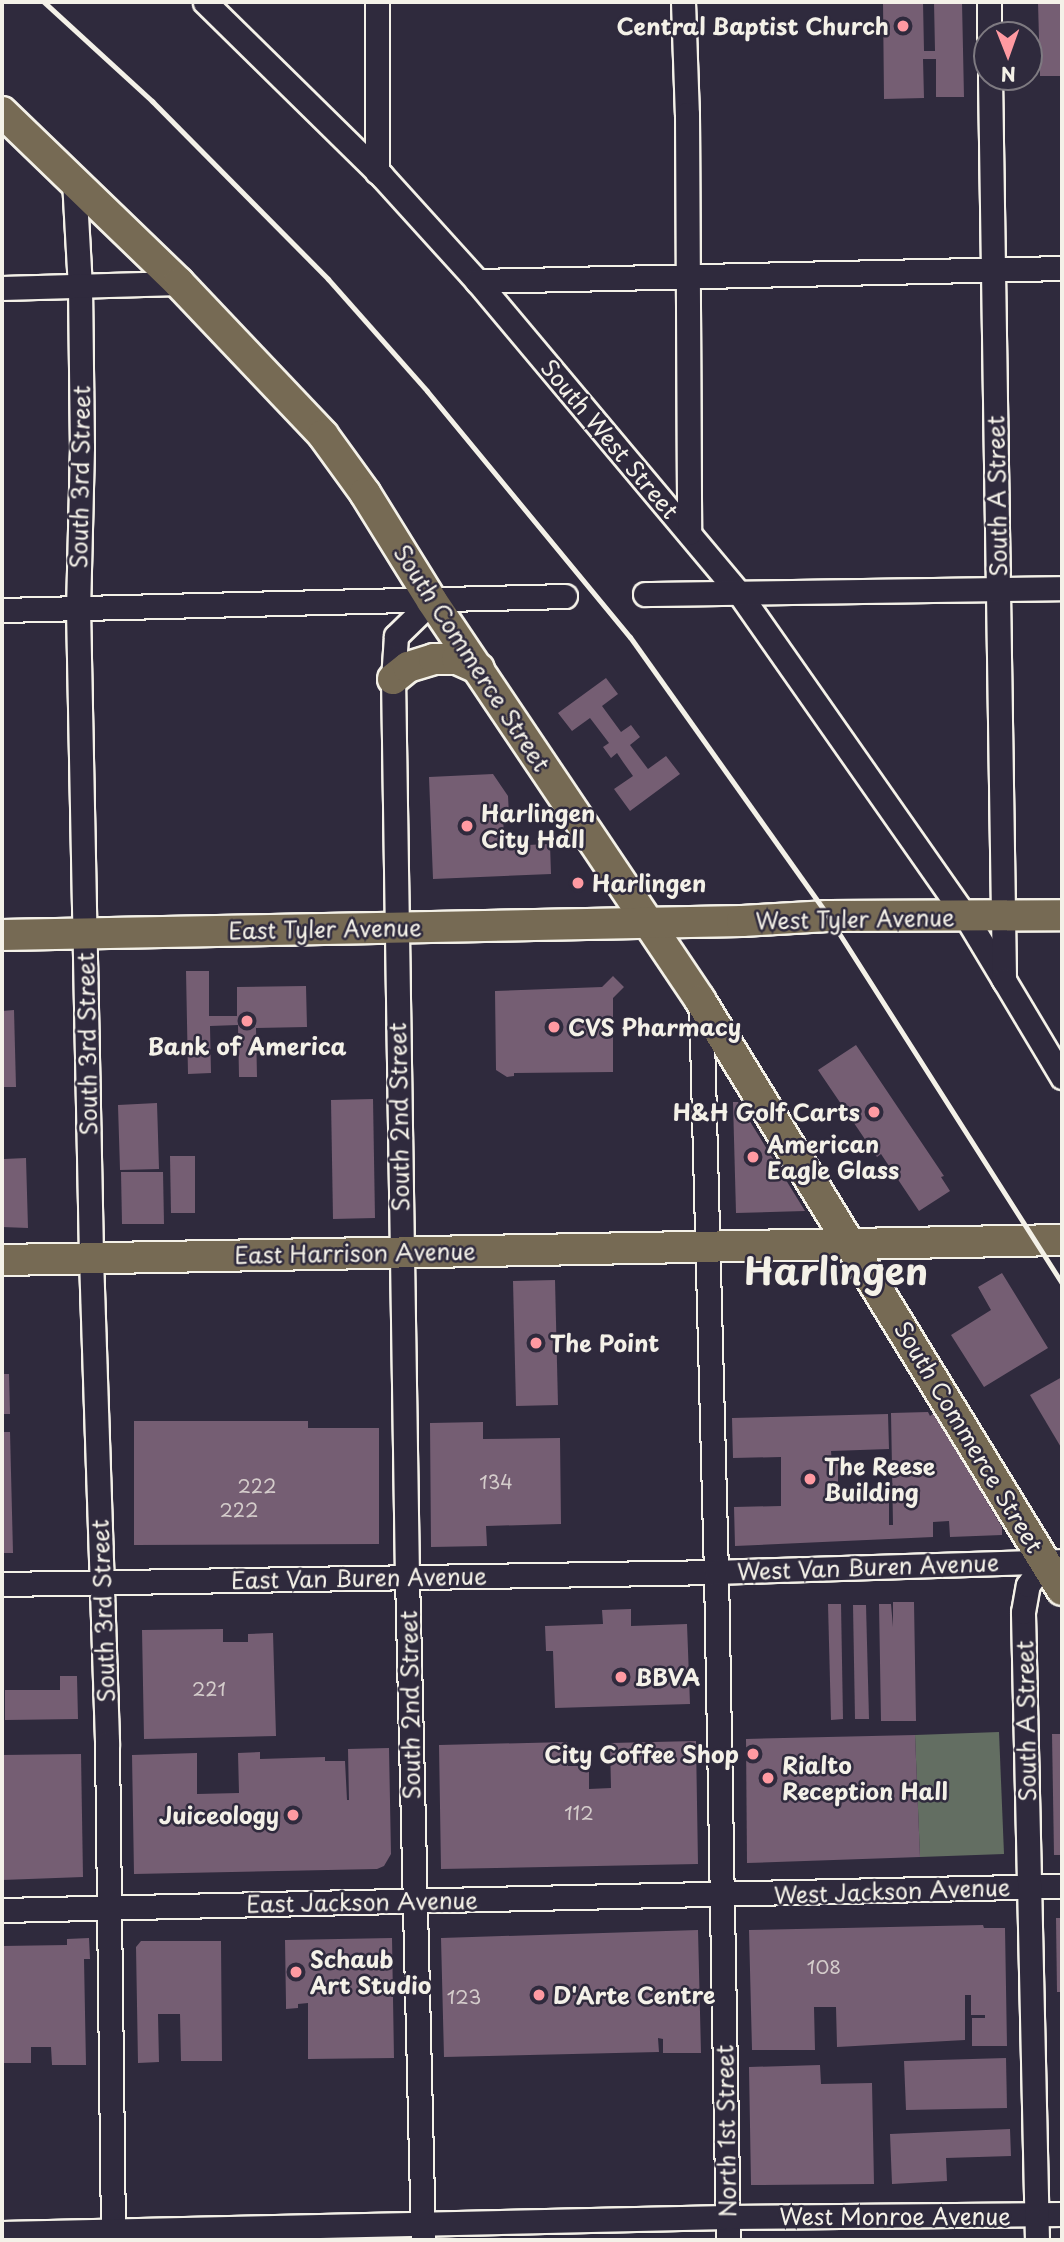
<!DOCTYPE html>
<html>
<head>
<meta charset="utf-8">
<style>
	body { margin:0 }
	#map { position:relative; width:1064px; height:2242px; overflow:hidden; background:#2f2a3d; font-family:"Playpen Sans",sans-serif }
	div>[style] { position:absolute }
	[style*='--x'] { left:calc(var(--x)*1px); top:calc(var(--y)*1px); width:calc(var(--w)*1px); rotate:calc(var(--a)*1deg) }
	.green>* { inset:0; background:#636e62 }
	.building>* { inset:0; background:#755e73 }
	.roads { filter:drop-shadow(2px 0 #f4f1e8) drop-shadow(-2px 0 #f4f1e8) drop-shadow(0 2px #f4f1e8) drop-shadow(0 -2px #f4f1e8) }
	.minor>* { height:23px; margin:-11.5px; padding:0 11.5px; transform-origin:11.5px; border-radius:11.5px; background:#2f2a3d }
	.major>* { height:30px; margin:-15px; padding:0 15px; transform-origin:15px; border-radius:15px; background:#766a54 }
	.rail>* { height:5px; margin:-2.5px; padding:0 2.5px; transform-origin:2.5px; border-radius:2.5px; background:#f4f1e8 }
	.dots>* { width:19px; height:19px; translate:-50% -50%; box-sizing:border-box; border:4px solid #2f2a3d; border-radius:50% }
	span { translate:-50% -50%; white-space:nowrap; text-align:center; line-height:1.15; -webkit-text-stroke:5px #2f2a3d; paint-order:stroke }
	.number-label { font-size:19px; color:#d4cccb }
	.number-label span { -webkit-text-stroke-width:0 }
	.poi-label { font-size:23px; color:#f4f1e8; font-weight:700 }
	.right { translate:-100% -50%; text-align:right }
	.left { translate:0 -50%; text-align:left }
	.street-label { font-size:23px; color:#f4f1e8 }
	.town-label { font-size:37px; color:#f4f1e8; font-weight:700 }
	.frame { position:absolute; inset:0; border:4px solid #f4f1e8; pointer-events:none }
	.north { position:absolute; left:973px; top:21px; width:70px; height:70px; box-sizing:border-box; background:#2f2a3d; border:2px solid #7e7a81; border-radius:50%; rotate:179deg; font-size:19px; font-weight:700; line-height:28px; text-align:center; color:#f4f1e8 }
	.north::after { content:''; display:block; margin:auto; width:24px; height:32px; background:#ff9aa2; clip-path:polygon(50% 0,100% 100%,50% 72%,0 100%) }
</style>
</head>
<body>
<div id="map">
	<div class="green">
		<i style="clip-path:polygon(999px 1732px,1004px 1854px,920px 1857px,915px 1735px)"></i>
	</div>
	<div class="building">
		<i style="clip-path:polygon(883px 2px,923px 2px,924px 51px,935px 51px,934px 2px,962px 2px,964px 97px,936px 97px,936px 59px,923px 59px,924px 98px,884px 99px)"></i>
		<i style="clip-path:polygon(1038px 2px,1062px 2px,1062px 76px,1040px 76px)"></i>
		<i style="clip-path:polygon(606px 678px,618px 694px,602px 706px,621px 732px,631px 725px,640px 737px,630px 745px,648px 769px,666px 756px,680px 774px,630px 811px,614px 789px,633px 776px,623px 762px,617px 753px,611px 758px,603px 747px,609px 743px,590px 718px,572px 731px,558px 713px)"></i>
		<i style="clip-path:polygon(493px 774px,508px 796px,509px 815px,503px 815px,504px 838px,526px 837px,527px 845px,550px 844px,551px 874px,433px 879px,429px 777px)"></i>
		<i style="clip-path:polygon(186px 971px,209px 971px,209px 1016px,237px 1016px,237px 987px,306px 986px,307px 1027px,256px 1028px,257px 1077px,239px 1077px,238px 1025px,210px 1026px,211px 1073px,188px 1074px)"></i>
		<i style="clip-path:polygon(613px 976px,624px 987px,613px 998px,613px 1072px,514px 1073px,514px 1076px,507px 1077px,496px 1070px,495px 991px,602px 987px)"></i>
		<i style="clip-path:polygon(14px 1010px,16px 1087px,2px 1087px,2px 1011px)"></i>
		<i style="clip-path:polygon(856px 1045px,944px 1176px,941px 1177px,950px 1191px,919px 1211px,881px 1154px,877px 1157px,818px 1070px)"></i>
		<i style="clip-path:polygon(373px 1099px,375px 1218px,333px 1219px,331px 1100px)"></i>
		<i style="clip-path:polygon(733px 1102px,738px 1102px,805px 1211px,736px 1213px)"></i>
		<i style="clip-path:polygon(157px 1103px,159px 1169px,120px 1170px,118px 1105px)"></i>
		<i style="clip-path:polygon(2px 1151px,4px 1159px,26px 1158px,28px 1228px,2px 1227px)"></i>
		<i style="clip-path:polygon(170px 1156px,195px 1156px,195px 1213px,171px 1213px)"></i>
		<i style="clip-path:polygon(121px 1172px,163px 1172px,164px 1224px,122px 1224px)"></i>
		<i style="clip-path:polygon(1002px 1273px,1048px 1348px,984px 1387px,951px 1335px,991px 1310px,978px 1287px)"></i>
		<i style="clip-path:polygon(555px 1280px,558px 1405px,516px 1406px,513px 1281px)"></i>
		<i style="clip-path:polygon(2px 1374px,9px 1374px,10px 1414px,2px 1414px)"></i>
		<i style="clip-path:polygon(1062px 1377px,1062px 1449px,1030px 1395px)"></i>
		<i style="clip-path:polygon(928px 1412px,930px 1416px,934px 1413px,1002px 1527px,1002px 1535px,950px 1537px,949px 1521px,933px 1522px,933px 1537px,735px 1546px,734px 1507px,781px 1506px,781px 1457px,733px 1458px,732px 1418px,888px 1414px,889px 1449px,831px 1451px,832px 1464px,838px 1464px,838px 1494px,832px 1494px,832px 1502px,889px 1501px,889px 1525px,893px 1525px,891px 1413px)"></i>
		<i style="clip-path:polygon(134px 1421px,308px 1421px,308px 1428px,379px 1428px,379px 1544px,134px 1545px)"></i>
		<i style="clip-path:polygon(483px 1422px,483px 1439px,560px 1438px,561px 1524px,486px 1526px,487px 1546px,431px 1547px,430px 1423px)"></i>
		<i style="clip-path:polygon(2px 1432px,10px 1432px,13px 1553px,2px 1553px)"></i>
		<i style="clip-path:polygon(893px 1602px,914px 1602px,916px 1721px,881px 1721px,879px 1604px,891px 1604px,893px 1627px)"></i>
		<i style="clip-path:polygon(828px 1604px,841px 1604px,843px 1719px,831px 1720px)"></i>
		<i style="clip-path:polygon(853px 1605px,866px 1605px,869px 1719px,855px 1719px)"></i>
		<i style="clip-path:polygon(631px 1609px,631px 1626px,687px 1624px,690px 1704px,555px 1708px,553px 1651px,546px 1651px,545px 1626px,603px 1624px,602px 1610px)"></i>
		<i style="clip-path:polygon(223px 1629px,223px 1642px,248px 1642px,248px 1634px,273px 1633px,276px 1736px,144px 1739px,142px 1630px)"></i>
		<i style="clip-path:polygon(60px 1676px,77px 1676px,78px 1719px,5px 1720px,5px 1690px,60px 1690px)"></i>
		<i style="clip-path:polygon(1052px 1734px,1062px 1734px,1062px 1855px,1054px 1855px)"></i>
		<i style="clip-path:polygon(915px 1735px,920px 1857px,747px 1863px,746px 1739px)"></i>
		<i style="clip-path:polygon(696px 1741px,698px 1864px,441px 1869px,439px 1745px,567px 1742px,568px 1766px,589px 1766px,589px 1789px,611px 1788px,610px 1743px)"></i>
		<i style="clip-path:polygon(389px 1748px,391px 1854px,384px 1866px,377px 1869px,134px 1874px,132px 1755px,197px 1753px,197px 1794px,239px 1793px,238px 1753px,260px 1752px,260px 1759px,325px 1757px,325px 1761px,345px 1761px,347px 1800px,349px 1800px,348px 1749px)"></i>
		<i style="clip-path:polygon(81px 1754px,83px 1877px,2px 1880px,2px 1755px)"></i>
		<i style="clip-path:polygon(1056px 1918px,1062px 1918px,1062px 1992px,1057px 1992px)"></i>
		<i style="clip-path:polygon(983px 1925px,984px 1928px,1005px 1928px,1007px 2046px,972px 2046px,972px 2018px,985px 2018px,985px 2015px,971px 2015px,971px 1995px,965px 1995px,965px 2040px,837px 2047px,836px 2007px,814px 2007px,815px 2050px,752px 2050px,749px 1930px)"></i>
		<i style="clip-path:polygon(698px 1930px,701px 2053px,663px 2053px,663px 2039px,658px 2038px,659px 2052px,444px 2057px,441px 1938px)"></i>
		<i style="clip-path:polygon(89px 1938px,90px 1959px,84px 1959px,86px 2065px,52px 2065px,51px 2047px,31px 2047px,31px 2063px,2px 2063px,2px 1946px,67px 1945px,67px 1939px)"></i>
		<i style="clip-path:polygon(392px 1938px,394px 2058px,308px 2059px,308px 2003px,298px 2004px,298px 2008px,286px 2009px,286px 2004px,285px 1940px)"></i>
		<i style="clip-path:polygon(141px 1941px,221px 1941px,222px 2061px,181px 2061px,180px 2014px,158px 2014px,159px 2062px,138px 2063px,136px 1947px)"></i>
		<i style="clip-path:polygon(1006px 2058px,1007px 2108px,906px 2110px,904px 2061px)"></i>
		<i style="clip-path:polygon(820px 2065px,821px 2084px,872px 2083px,874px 2184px,751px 2185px,749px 2067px)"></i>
		<i style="clip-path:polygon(1010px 2129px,1011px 2156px,946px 2158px,947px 2181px,892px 2184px,890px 2134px)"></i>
	</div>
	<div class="roads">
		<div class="minor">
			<i style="--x:205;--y:2;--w:247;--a:44.5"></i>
			<i style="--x:381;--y:175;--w:143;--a:47.8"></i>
			<i style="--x:477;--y:281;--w:407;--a:50"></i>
			<i style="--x:739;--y:593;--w:396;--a:55"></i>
			<i style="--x:966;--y:917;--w:74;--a:58.9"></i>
			<i style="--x:377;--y:2;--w:170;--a:90"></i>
			<i style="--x:683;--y:2;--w:112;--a:88"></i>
			<i style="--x:687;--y:114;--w:419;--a:89.7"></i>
			<i style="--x:989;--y:2;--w:33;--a:90"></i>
			<i style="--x:990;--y:77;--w:903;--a:89.11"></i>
			<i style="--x:1004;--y:980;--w:113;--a:59.1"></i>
			<i style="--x:74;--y:180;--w:106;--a:86.8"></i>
			<i style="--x:80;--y:286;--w:161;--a:89.3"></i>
			<i style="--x:82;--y:447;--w:161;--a:91.4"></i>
			<i style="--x:78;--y:608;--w:650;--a:88.85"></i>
			<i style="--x:91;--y:1258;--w:485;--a:88.1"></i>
			<i style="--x:107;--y:1743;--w:497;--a:89.3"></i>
			<i style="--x:477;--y:281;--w:585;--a:-1.27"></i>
			<i style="--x:2;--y:288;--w:177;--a:-1.6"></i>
			<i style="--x:645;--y:594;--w:417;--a:-0.8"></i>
			<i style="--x:2;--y:610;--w:563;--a:-1.42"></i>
			<i style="--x:701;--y:1001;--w:571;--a:88.5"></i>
			<i style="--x:716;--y:1572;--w:668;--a:88.97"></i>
			<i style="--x:2;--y:1584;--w:714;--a:-0.96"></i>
			<i style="--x:716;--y:1572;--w:346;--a:-1.8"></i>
			<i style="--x:2;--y:1910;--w:1060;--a:-1.3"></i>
			<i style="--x:2;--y:2233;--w:725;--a:-1.26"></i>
			<i style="--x:727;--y:2217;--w:335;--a:-0.5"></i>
			<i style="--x:423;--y:2240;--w:663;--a:-91.38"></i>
			<i style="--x:407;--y:1577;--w:898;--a:-90.89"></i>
			<i style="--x:393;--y:679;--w:43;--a:-86"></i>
			<i style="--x:396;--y:636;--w:50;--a:-44.2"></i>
			<i style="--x:1037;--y:2240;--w:628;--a:-91.28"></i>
			<i style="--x:1023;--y:1612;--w:27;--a:-80"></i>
			<i style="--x:1028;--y:1585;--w:29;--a:-55"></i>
		</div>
		<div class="major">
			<i style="--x:2;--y:112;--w:246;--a:44"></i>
			<i style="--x:179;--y:283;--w:209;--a:46.5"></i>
			<i style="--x:323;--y:435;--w:72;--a:54.1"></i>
			<i style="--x:365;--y:493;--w:127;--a:58.2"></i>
			<i style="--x:432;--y:601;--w:481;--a:56.1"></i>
			<i style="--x:700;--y:1000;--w:692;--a:58.47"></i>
			<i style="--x:393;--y:679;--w:19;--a:-39"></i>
			<i style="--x:408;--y:667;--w:27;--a:-17"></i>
			<i style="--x:434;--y:659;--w:23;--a:0"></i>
			<i style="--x:457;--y:659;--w:24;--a:24"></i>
			<i style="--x:2;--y:935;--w:740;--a:-1.08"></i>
			<i style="--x:742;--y:921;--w:86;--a:-3.3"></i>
			<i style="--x:828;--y:916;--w:234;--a:-0.2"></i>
			<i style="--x:2;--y:1260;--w:1060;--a:-1.08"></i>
		</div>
	</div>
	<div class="rail">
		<i style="--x:44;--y:2;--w:147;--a:42.5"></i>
		<i style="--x:152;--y:101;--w:250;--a:45.3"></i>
		<i style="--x:328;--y:279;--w:149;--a:48.5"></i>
		<i style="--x:427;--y:391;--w:319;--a:50.5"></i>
		<i style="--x:630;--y:637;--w:342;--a:54.6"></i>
		<i style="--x:828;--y:916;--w:436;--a:57.5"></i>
	</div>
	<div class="dots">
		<i style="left:903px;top:26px;background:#ff9aa2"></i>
		<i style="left:467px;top:826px;background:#ff9aa2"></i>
		<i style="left:578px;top:883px;background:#ff9aa2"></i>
		<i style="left:247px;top:1021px;background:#ff9aa2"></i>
		<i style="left:554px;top:1027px;background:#ff9aa2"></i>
		<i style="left:874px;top:1112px;background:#ff9aa2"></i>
		<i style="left:753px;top:1157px;background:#ff9aa2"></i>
		<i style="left:536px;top:1343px;background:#ff9aa2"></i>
		<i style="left:810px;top:1479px;background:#ff9aa2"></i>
		<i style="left:621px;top:1677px;background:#ff9aa2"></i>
		<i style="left:753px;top:1754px;background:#ff9aa2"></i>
		<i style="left:768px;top:1778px;background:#ff9aa2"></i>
		<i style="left:293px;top:1815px;background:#ff9aa2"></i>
		<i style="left:296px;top:1972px;background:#ff9aa2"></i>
		<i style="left:539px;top:1995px;background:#ff9aa2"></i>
	</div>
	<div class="number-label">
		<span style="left:496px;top:1482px">134</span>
		<span style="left:257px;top:1486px">222</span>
		<span style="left:239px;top:1510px">222</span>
		<span style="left:209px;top:1689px">221</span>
		<span style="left:579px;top:1813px">112</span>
		<span style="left:824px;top:1967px">108</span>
		<span style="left:464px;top:1997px">123</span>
	</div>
	<div class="poi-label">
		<span class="right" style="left:889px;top:26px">Central Baptist Church</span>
		<span class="left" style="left:481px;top:826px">Harlingen<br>City Hall</span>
		<span class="left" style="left:592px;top:883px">Harlingen</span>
		<span class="left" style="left:568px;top:1027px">CVS Pharmacy</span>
		<span style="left:247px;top:1046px">Bank of America</span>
		<span class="right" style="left:860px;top:1112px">H&amp;H Golf Carts</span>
		<span class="left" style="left:767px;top:1157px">American<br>Eagle Glass</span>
		<span class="left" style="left:550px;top:1343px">The Point</span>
		<span class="left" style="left:824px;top:1479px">The Reese<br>Building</span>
		<span class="left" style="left:635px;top:1677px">BBVA</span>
		<span class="right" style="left:739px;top:1754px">City Coffee Shop</span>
		<span class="left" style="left:782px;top:1778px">Rialto<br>Reception Hall</span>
		<span class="right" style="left:279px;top:1815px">Juiceology</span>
		<span class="left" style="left:310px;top:1972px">Schaub<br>Art Studio</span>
		<span class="left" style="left:553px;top:1995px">D'Arte Centre</span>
	</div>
	<div class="street-label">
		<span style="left:610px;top:439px;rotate:50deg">South West Street</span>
		<span style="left:80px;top:477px;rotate:-89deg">South 3rd Street</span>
		<span style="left:997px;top:496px;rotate:-91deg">South A Street</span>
		<span style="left:472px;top:658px;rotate:57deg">South Commerce Street</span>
		<span style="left:855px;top:919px;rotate:-1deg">West Tyler Avenue</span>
		<span style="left:325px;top:929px;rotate:-1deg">East Tyler Avenue</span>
		<span style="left:87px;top:1044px;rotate:-91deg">South 3rd Street</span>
		<span style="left:399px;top:1117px;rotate:-91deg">South 2nd Street</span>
		<span style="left:355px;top:1253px;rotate:-1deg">East Harrison Avenue</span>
		<span style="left:969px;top:1437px;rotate:59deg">South Commerce Street</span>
		<span style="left:868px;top:1567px;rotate:-2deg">West Van Buren Avenue</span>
		<span style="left:359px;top:1578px;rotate:-1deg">East Van Buren Avenue</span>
		<span style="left:103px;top:1611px;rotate:-92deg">South 3rd Street</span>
		<span style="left:410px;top:1705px;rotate:-91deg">South 2nd Street</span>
		<span style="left:1026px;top:1721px;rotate:-91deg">South A Street</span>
		<span style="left:892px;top:1891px;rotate:-2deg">West Jackson Avenue</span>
		<span style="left:362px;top:1902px;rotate:-1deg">East Jackson Avenue</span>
		<span style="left:726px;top:2131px;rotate:-91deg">North 1st Street</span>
		<span style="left:895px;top:2216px">West Monroe Avenue</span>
	</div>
	<div class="town-label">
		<span style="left:836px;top:1270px">Harlingen</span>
	</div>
	<div class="frame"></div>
	<div class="north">N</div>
</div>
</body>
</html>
